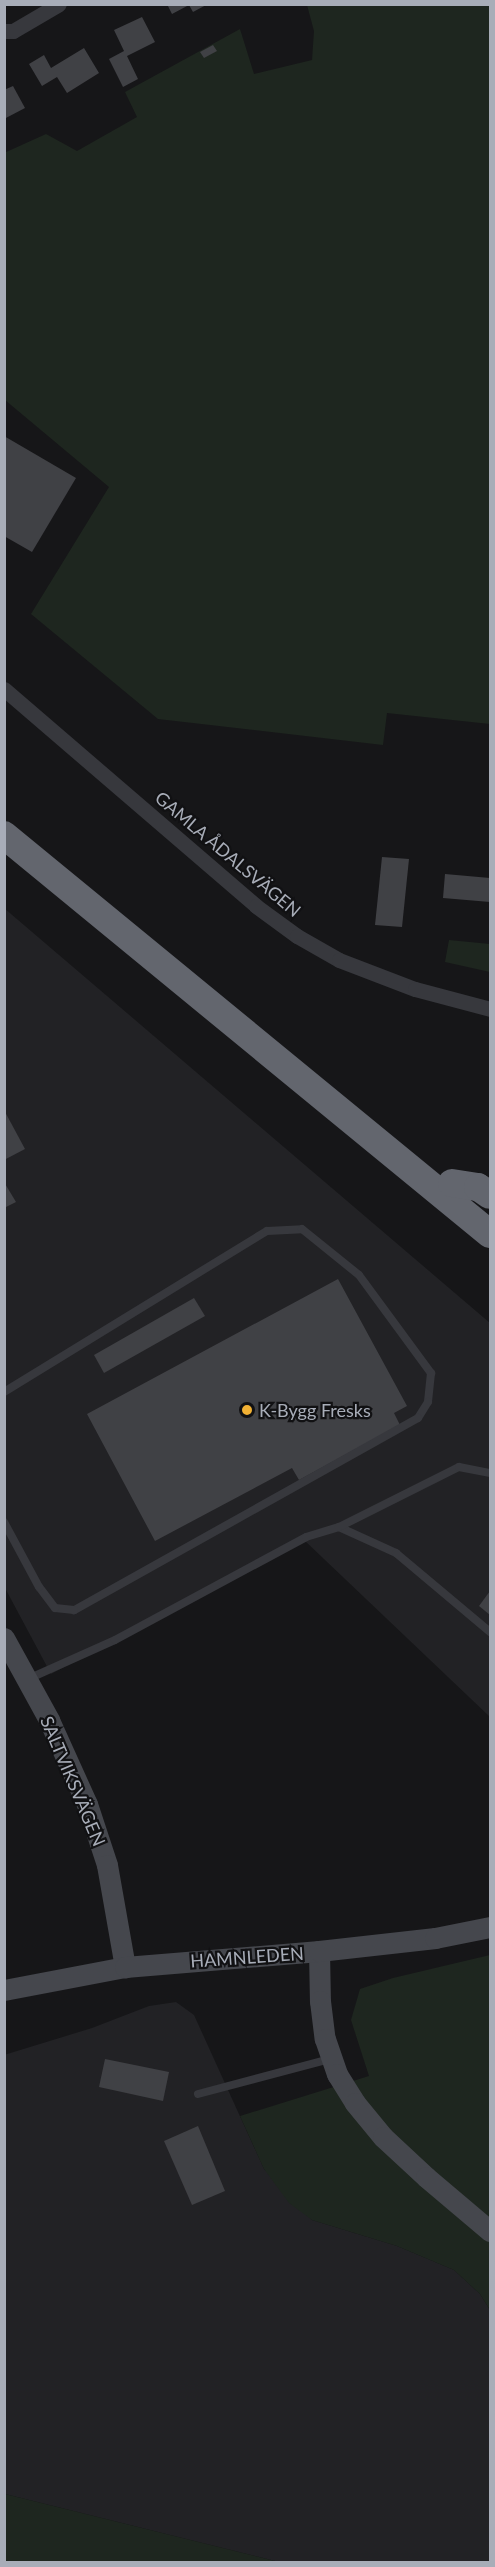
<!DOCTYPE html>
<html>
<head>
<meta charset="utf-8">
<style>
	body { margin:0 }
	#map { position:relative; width:495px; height:2567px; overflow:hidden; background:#161618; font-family:Lato,sans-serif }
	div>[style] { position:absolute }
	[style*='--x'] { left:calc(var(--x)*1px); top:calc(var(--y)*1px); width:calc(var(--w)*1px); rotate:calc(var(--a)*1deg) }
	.built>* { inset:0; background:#222225 }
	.green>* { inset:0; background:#1e261f }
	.building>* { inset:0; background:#404145 }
	.lane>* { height:8px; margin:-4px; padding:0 4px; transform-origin:4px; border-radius:4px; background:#37383d }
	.street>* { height:15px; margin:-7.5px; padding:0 7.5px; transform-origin:7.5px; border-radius:7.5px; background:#37383d }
	.secondary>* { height:21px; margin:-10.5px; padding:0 10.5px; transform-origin:10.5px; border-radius:10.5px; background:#45474d }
	.highway>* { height:28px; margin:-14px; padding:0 14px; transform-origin:14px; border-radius:14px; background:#63666e }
	.dots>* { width:16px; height:16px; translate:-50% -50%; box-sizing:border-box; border:3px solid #111113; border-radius:50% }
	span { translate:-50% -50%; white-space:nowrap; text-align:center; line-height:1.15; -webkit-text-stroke:4.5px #111113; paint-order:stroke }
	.street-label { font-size:18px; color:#a8adb8 }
	.poi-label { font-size:18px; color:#a8adb8 }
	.left { translate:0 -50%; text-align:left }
	.frame { position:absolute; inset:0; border:6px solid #a8adb8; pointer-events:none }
</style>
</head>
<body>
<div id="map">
	<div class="built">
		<i style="clip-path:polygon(4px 908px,490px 1323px,490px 1717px,304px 1540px,51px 1674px,5px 1588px)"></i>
		<i style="clip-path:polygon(176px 2002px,194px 2015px,264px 2169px,312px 2220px,397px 2246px,454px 2270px,480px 2294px,490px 2310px,490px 2562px,279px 2562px,5px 2494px,4px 2055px,92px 2028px,149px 2006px)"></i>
	</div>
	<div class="green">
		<i style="clip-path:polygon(307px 5px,490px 5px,490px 724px,387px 713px,383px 745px,158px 719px,31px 614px,109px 487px,5px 400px,4px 153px,46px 134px,77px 151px,137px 117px,125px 92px,240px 29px,254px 74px,312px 60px,314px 31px)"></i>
		<i style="clip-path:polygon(449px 940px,490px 944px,490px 972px,445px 962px)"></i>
		<i style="clip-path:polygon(490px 1955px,490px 2310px,480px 2294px,454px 2270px,397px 2246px,312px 2220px,289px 2203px,264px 2169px,240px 2116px,369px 2076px,351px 2020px,360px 1989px,393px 1978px)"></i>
		<i style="clip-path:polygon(4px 2494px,5px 2494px,279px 2562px,5px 2562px)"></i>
	</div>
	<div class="building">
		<i style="clip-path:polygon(167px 4px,208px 4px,193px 12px,189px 5px,172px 14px)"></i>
		<i style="clip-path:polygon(142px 17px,155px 42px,127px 56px,138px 79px,123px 87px,109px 59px,124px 51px,114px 30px)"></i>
		<i style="clip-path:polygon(213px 45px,217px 51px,204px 58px,200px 52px)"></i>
		<i style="clip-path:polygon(84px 48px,99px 73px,67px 93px,57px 77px,42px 86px,29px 64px,44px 55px,51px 68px)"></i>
		<i style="clip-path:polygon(13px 86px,25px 108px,4px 119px,4px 90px)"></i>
		<i style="clip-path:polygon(4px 436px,76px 478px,32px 552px,4px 536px)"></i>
		<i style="clip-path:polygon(382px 857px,409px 859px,402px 927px,375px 925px)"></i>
		<i style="clip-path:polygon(445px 874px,490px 878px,490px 902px,443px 898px)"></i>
		<i style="clip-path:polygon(4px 1110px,25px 1149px,4px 1160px)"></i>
		<i style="clip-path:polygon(4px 1182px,16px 1202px,4px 1208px)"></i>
		<i style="clip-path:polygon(338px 1279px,407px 1406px,394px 1413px,400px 1425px,299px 1480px,292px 1468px,155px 1541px,87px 1414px)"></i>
		<i style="clip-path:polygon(194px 1298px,205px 1316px,104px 1373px,94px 1355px)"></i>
		<i style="clip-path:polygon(490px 1591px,490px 1615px,479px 1606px)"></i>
		<i style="clip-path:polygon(105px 2059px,169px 2072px,163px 2101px,99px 2087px)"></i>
		<i style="clip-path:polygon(198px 2126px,225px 2191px,192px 2205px,164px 2141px)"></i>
	</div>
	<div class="lane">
		<i style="--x:4;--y:1392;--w:308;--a:-31.5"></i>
		<i style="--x:267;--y:1231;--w:35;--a:-3"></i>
		<i style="--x:302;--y:1229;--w:73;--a:38.9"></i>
		<i style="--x:359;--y:1275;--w:122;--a:53.7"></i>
		<i style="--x:431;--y:1373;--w:29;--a:96"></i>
		<i style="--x:428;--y:1402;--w:19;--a:122"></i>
		<i style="--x:418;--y:1418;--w:394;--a:150.8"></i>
		<i style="--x:74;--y:1610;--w:19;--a:-174"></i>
		<i style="--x:55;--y:1608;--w:26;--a:-127"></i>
		<i style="--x:39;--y:1587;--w:74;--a:-118.3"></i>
		<i style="--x:339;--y:1527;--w:63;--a:24.5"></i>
		<i style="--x:396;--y:1553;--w:123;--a:40"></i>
		<i style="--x:28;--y:1679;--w:95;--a:-24.1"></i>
		<i style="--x:115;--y:1640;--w:217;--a:-28.3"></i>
		<i style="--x:306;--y:1537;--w:34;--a:-17"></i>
		<i style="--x:339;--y:1527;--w:134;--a:-26.6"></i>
		<i style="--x:459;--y:1467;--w:32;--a:11"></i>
		<i style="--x:198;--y:2094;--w:137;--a:-14.9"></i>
	</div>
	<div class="street">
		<i style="--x:4;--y:31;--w:9;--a:0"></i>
		<i style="--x:13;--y:31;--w:53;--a:-30.4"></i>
		<i style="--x:4;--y:689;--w:333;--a:40.7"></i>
		<i style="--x:256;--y:906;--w:51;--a:36.2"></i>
		<i style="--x:297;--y:936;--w:48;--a:29.7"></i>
		<i style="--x:339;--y:960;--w:81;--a:20.9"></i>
		<i style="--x:415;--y:989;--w:78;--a:14.9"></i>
	</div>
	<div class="secondary">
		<i style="--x:4;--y:1638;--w:94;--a:61.2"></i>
		<i style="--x:49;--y:1720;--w:92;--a:65.7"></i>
		<i style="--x:87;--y:1804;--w:64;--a:71.8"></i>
		<i style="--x:107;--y:1865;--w:104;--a:80"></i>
		<i style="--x:319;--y:1951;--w:50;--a:88.9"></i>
		<i style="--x:320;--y:2001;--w:38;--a:83"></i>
		<i style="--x:325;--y:2039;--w:37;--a:71"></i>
		<i style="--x:337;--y:2074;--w:34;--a:58"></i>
		<i style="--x:355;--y:2103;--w:44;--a:50.5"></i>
		<i style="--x:383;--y:2137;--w:59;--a:42.9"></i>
		<i style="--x:426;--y:2177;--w:84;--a:40.2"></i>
		<i style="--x:4;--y:1990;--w:123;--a:-10.8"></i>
		<i style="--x:125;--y:1967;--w:195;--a:-4.7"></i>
		<i style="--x:319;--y:1951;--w:117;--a:-6.4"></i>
		<i style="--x:435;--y:1938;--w:56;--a:-11.3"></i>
	</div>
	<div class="highway">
		<i style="--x:4;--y:835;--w:629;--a:39.39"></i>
		<i style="--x:452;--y:1183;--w:26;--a:9"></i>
		<i style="--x:478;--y:1187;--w:14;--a:34"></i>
	</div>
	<div class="dots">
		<i style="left:247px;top:1410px;background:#f2b134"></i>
	</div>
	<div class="street-label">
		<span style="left:228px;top:854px;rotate:40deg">GAMLA ÅDALSVÄGEN</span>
		<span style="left:73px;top:1781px;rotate:67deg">SALTVIKSVÄGEN</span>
		<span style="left:247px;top:1957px;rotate:-4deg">HAMNLEDEN</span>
	</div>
	<div class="poi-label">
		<span class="left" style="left:259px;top:1410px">K-Bygg Fresks</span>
	</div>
	<div class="frame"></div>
</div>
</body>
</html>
